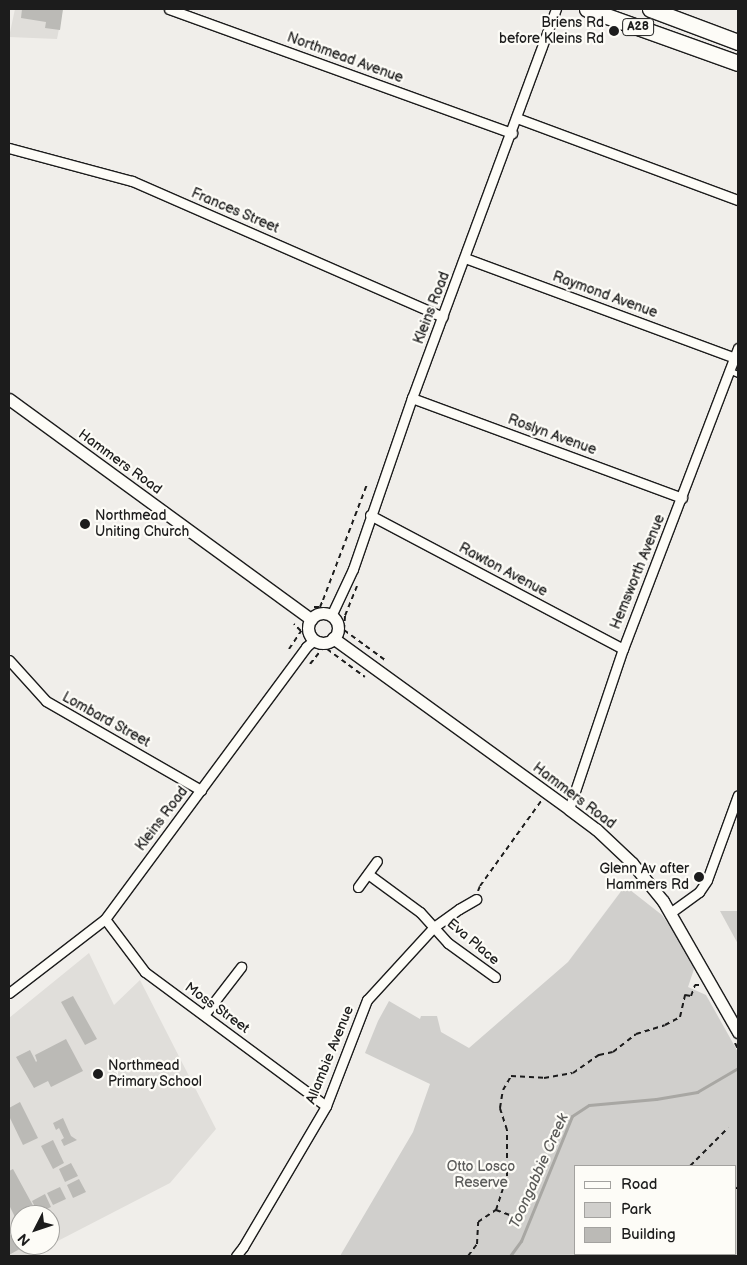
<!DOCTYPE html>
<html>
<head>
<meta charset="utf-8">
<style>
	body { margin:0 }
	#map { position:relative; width:747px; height:1265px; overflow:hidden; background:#f0eeea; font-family:"Balsamiq Sans",sans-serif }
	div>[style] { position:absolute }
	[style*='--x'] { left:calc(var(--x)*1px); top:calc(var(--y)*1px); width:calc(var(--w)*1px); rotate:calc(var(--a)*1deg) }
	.built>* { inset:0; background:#e0deda }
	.green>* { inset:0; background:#d0cfcc }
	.stream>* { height:3px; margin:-1.5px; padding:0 1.5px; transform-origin:1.5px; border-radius:1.5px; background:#a8a7a3 }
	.building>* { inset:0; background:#bbbab6 }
	.path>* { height:2px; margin-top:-1px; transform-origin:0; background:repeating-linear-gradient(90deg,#1c1c1c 0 5px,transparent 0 9px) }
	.roads { filter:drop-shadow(1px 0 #1c1c1c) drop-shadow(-1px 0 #1c1c1c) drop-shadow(0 1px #1c1c1c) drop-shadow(0 -1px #1c1c1c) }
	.service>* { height:4.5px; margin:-2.25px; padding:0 2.25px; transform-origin:2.25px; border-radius:2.25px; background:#fdfcf7 }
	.minor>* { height:9px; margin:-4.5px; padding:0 4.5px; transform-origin:4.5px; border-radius:4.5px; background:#fdfcf7 }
	.tertiary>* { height:11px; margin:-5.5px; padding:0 5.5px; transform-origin:5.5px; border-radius:5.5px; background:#fdfcf7 }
	.tertiary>.ring { margin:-5.5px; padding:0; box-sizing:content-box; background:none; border:11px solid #fdfcf7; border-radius:50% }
	.trunk>* { height:15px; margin:-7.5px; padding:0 7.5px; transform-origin:7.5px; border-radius:7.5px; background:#fdfcf7 }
	.dots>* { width:14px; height:14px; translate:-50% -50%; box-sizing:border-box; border:2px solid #fdfcf7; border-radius:50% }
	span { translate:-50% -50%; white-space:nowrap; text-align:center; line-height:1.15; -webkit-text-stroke:4.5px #fdfcf7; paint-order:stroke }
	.shield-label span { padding:1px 4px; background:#fdfcf7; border:1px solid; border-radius:4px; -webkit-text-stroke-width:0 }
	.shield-label { font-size:12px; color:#1c1c1c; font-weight:700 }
	.poi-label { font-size:14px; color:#1c1c1c }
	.right { translate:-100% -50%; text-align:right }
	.left { translate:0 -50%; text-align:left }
	.street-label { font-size:14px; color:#1c1c1c }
	.park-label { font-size:14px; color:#5b5b5a }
	.water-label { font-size:15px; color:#5b5b59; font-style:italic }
	.frame { position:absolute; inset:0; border:10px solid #1c1c1c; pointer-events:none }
	.legend { position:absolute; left:574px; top:1165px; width:162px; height:90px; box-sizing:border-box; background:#fdfcf7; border:1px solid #a3a29f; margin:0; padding:6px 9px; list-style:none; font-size:15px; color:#1c1c1c }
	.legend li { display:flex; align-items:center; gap:10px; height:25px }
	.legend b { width:25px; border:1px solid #a3a29f }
	.north { position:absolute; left:10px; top:1205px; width:50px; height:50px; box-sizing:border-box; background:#fdfcf7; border:1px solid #a3a29f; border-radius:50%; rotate:229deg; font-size:14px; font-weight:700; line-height:20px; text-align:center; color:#1c1c1c }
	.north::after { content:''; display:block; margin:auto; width:18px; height:22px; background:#1c1c1c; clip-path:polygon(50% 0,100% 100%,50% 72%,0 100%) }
</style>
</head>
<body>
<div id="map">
	<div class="built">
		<i style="clip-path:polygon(15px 9px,63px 9px,57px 39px,9px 37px)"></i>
		<i style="clip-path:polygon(89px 953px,114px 1005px,140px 980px,216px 1129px,170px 1183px,50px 1245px,50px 1215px,20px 1215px,20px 1245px,50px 1245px,28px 1256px,9px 1256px,9px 1018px)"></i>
	</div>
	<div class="green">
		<i style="clip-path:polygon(evenodd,625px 886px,662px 915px,686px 949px,694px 969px,688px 987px,706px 995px,738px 1052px,738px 1256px,340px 1256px,413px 1132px,430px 1084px,365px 1053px,378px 1021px,389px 1001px,420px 1019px,421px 1016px,437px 1016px,441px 1032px,469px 1048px,568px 962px,625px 886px,576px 1166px,736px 1166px,736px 1254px,576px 1254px,576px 1166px)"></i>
		<i style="clip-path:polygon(720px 911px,738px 911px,738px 944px)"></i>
	</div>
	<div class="stream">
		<i style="--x:510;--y:1256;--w:19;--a:-54"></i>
		<i style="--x:521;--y:1241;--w:135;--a:-67.8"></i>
		<i style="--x:572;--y:1116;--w:20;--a:-33"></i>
		<i style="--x:589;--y:1105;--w:67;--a:-5.1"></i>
		<i style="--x:656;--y:1099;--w:42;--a:-9.7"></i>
		<i style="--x:697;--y:1092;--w:48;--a:-30.3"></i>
	</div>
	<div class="building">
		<i style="clip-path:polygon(22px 9px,63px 9px,60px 30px,45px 28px,46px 22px,21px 18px)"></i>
		<i style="clip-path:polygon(73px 996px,97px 1039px,85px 1045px,61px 1002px)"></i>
		<i style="clip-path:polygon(66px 1039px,83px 1071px,51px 1087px,48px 1081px,34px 1088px,16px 1057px,30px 1050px,36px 1062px,37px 1061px,35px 1055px)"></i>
		<i style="clip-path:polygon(20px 1102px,38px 1138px,23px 1145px,9px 1116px,9px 1108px)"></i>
		<i style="clip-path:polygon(63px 1118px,71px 1136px,77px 1140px,64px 1146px,61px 1140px,64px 1138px,59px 1128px,56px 1130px,53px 1123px)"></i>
		<i style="clip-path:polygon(53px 1140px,64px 1163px,53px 1169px,41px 1146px)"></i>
		<i style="clip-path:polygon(71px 1163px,78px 1176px,65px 1182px,59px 1169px)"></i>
		<i style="clip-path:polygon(13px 1169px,36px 1211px,29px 1215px,20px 1215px,20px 1220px,17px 1221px,9px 1205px,9px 1171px)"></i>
		<i style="clip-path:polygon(79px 1179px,86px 1192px,73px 1198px,67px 1185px)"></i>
		<i style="clip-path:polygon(60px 1187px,66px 1199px,53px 1205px,47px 1193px)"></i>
		<i style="clip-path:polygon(45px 1194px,51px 1207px,38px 1213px,32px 1201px)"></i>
		<i style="clip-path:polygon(17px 1231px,20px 1237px,20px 1245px,25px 1246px,9px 1255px,9px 1236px)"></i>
	</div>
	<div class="path">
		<i style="--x:357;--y:586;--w:32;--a:112"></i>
		<i style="--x:345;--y:616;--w:14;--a:94"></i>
		<i style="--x:344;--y:630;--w:51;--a:36.2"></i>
		<i style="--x:314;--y:607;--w:6;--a:0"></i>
		<i style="--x:320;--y:607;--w:8;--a:-67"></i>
		<i style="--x:323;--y:600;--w:124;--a:-69.2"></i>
		<i style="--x:289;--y:649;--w:22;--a:-56"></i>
		<i style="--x:301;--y:631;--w:10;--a:-135"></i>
		<i style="--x:310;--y:664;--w:19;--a:-51"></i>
		<i style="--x:322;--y:649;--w:5;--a:0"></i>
		<i style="--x:327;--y:649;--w:47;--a:36.4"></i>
		<i style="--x:478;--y:891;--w:5;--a:-68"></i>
		<i style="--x:480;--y:886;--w:105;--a:-54.3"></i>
		<i style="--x:735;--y:1043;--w:7;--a:63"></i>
		<i style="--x:690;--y:1166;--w:54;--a:-45"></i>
		<i style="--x:736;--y:1189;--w:3;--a:-45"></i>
		<i style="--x:496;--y:1210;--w:20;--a:20"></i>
		<i style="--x:468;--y:1256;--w:15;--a:-53"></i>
		<i style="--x:477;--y:1244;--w:22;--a:-87"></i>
		<i style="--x:478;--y:1222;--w:22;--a:-34"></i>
		<i style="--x:496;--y:1210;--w:36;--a:-72"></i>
		<i style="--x:507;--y:1176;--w:46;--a:-90"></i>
		<i style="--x:507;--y:1130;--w:23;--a:-108"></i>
		<i style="--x:500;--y:1108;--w:18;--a:-81"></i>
		<i style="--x:503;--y:1090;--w:16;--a:-60"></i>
		<i style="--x:511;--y:1076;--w:33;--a:3"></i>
		<i style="--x:544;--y:1078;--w:29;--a:-10"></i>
		<i style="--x:573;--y:1073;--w:32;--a:-35"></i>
		<i style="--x:599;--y:1055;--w:14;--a:-12"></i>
		<i style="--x:613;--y:1052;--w:29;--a:-38"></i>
		<i style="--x:636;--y:1034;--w:30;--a:-17"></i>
		<i style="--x:665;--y:1025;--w:17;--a:-28"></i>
		<i style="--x:680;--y:1017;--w:23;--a:-77"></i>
		<i style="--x:685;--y:995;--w:6;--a:9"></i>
		<i style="--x:691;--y:996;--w:12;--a:-70"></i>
		<i style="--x:695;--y:985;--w:4;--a:0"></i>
		<i style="--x:626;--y:1256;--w:3;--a:-45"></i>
	</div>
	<div class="roads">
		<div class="service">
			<i style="--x:731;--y:371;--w:8;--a:23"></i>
		</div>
		<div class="minor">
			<i style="--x:169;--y:9;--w:365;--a:19.9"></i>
			<i style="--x:517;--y:118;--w:236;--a:20.4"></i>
			<i style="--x:9;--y:148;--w:127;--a:15"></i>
			<i style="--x:132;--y:181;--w:339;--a:23.6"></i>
			<i style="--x:465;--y:258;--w:288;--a:20.3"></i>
			<i style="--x:412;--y:398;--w:288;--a:20.3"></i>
			<i style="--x:370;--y:515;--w:286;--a:27.9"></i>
			<i style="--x:331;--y:616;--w:52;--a:-64.9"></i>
			<i style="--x:353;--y:569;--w:181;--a:-71"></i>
			<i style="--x:412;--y:398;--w:415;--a:-69.7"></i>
			<i style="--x:9;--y:660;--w:55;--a:47.9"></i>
			<i style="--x:46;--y:701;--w:179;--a:29.9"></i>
			<i style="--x:569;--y:809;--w:169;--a:-71.4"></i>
			<i style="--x:623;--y:649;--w:322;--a:-69.1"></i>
			<i style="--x:368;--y:874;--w:64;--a:36.2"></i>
			<i style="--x:420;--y:912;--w:42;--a:47.9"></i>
			<i style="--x:448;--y:943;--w:58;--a:35.9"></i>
			<i style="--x:358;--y:887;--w:32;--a:-54"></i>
			<i style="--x:670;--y:913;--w:36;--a:-36"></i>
			<i style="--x:699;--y:892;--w:14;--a:-56"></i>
			<i style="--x:707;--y:880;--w:90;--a:-70"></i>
			<i style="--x:105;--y:919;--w:66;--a:53"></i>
			<i style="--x:145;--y:972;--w:225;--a:36.5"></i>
			<i style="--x:9;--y:993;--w:121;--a:-37.6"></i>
			<i style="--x:105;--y:919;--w:338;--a:-53.5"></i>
			<i style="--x:306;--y:647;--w:11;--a:-41"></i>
			<i style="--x:204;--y:1015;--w:61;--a:-52.4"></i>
			<i style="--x:236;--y:1256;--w:11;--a:-52"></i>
			<i style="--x:243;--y:1247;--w:164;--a:-59.5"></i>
			<i style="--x:326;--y:1106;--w:114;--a:-68.9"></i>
			<i style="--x:367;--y:1000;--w:99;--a:-47.5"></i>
			<i style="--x:434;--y:927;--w:31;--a:-36"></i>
			<i style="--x:459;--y:909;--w:20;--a:-30"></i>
		</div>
		<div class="tertiary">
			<i style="--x:9;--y:399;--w:374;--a:36.1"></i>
			<i class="ring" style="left:308px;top:613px;width:19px;height:19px"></i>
			<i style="--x:333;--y:638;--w:291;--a:35.9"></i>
			<i style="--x:569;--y:809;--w:34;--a:37"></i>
			<i style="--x:596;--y:829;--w:50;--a:43.4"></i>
			<i style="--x:632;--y:863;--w:49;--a:50.8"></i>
			<i style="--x:663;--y:901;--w:151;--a:60.2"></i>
		</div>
		<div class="trunk">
			<i style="--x:587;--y:9;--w:160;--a:19.7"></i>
			<i style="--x:650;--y:9;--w:94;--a:20.6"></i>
		</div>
	</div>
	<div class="dots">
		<i style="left:614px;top:31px;background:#1c1c1c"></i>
		<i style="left:85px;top:524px;background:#1c1c1c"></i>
		<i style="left:699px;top:877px;background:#1c1c1c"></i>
		<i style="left:98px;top:1074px;background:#1c1c1c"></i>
	</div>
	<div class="shield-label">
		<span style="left:638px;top:27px">A28</span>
	</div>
	<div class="poi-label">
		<span class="right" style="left:604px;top:31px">Briens Rd<br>before Kleins Rd</span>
		<span class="left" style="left:95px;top:524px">Northmead<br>Uniting Church</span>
		<span class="right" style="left:689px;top:877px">Glenn Av after<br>Hammers Rd</span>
		<span class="left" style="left:108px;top:1074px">Northmead<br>Primary School</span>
	</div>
	<div class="street-label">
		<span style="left:345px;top:58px;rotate:20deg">Northmead Avenue</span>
		<span style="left:235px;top:211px;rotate:23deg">Frances Street</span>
		<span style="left:605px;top:295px;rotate:20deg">Raymond Avenue</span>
		<span style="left:432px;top:308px;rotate:-69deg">Kleins Road</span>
		<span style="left:552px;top:435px;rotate:20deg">Roslyn Avenue</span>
		<span style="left:120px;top:462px;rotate:36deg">Hammers Road</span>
		<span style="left:503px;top:570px;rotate:28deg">Rawton Avenue</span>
		<span style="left:638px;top:572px;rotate:-68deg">Hemsworth Avenue</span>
		<span style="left:106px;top:720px;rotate:29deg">Lombard Street</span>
		<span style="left:574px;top:796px;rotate:37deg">Hammers Road</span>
		<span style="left:162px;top:819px;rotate:-53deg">Kleins Road</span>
		<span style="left:473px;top:942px;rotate:40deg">Eva Place</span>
		<span style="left:217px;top:1008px;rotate:36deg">Moss Street</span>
		<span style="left:330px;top:1055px;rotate:-68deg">Allambie Avenue</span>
	</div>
	<div class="park-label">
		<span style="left:481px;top:1175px">Otto Losco<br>Reserve</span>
	</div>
	<div class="water-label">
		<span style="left:539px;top:1171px;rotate:-66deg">Toongabbie Creek</span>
	</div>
	<div class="frame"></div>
	<ul class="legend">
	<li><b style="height:6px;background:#fdfcf7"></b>Road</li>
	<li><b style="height:14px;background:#d0cfcc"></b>Park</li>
	<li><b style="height:14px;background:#bbbab6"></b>Building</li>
	</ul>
	<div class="north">N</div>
</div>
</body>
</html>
